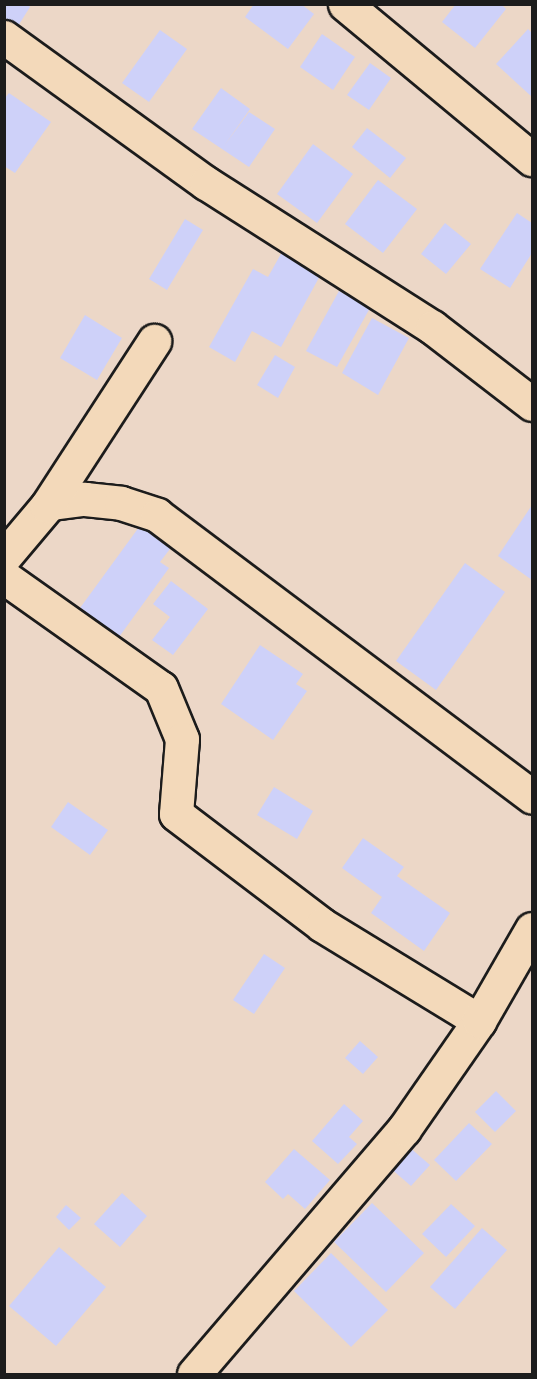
<!DOCTYPE html>
<html>
<head>
<meta charset="utf-8">
<style>
	body { margin:0 }
	#map { position:relative; width:537px; height:1379px; overflow:hidden; background:#ecd7c7; font-family:Delius,sans-serif }
	div>[style] { position:absolute }
	[style*='--x'] { left:calc(var(--x)*1px); top:calc(var(--y)*1px); width:calc(var(--w)*1px); rotate:calc(var(--a)*1deg) }
	.building>* { inset:0; background:#ced1f9 }
	.roads { filter:drop-shadow(2px 0 #1c1c1c) drop-shadow(-2px 0 #1c1c1c) drop-shadow(0 2px #1c1c1c) drop-shadow(0 -2px #1c1c1c) }
	.minor>* { height:33px; margin:-16.5px; padding:0 16.5px; transform-origin:16.5px; border-radius:16.5px; background:#f3d9ba }
	span { translate:-50% -50%; white-space:nowrap; text-align:center; line-height:1.15; -webkit-text-stroke:5px #f3d9ba; paint-order:stroke }
	.frame { position:absolute; inset:0; border:6px solid #1c1c1c; pointer-events:none }
</style>
</head>
<body>
<div id="map">
	<div class="building">
		<i style="clip-path:polygon(4px 4px,27px 4px,30px 7px,18px 26px,4px 17px)"></i>
		<i style="clip-path:polygon(254px 4px,301px 4px,314px 14px,288px 49px,245px 17px)"></i>
		<i style="clip-path:polygon(456px 4px,501px 4px,506px 9px,475px 48px,442px 22px)"></i>
		<i style="clip-path:polygon(528px 29px,532px 33px,532px 97px,496px 64px)"></i>
		<i style="clip-path:polygon(160px 30px,187px 49px,149px 102px,122px 83px)"></i>
		<i style="clip-path:polygon(322px 34px,355px 57px,333px 90px,300px 67px)"></i>
		<i style="clip-path:polygon(370px 63px,391px 78px,369px 110px,347px 95px)"></i>
		<i style="clip-path:polygon(221px 88px,250px 109px,224px 146px,249px 112px,275px 129px,249px 167px,192px 129px)"></i>
		<i style="clip-path:polygon(9px 93px,51px 122px,15px 173px,4px 166px,4px 99px)"></i>
		<i style="clip-path:polygon(367px 128px,406px 158px,390px 178px,352px 147px)"></i>
		<i style="clip-path:polygon(313px 144px,353px 174px,317px 223px,277px 194px)"></i>
		<i style="clip-path:polygon(378px 180px,417px 209px,383px 253px,345px 224px)"></i>
		<i style="clip-path:polygon(517px 213px,532px 223px,532px 253px,510px 288px,480px 269px)"></i>
		<i style="clip-path:polygon(185px 219px,203px 230px,167px 290px,149px 279px)"></i>
		<i style="clip-path:polygon(445px 223px,471px 244px,446px 274px,421px 254px)"></i>
		<i style="clip-path:polygon(282px 252px,321px 274px,281px 347px,252px 331px,235px 362px,209px 347px,253px 269px,268px 277px)"></i>
		<i style="clip-path:polygon(339px 291px,370px 308px,337px 367px,306px 351px)"></i>
		<i style="clip-path:polygon(85px 315px,122px 338px,97px 380px,60px 358px)"></i>
		<i style="clip-path:polygon(372px 318px,409px 338px,378px 395px,342px 373px)"></i>
		<i style="clip-path:polygon(275px 355px,295px 367px,278px 398px,257px 385px)"></i>
		<i style="clip-path:polygon(532px 505px,532px 580px,498px 556px)"></i>
		<i style="clip-path:polygon(142px 523px,173px 545px,160px 562px,169px 568px,119px 637px,80px 608px)"></i>
		<i style="clip-path:polygon(465px 563px,505px 592px,436px 690px,396px 661px)"></i>
		<i style="clip-path:polygon(171px 581px,208px 609px,173px 655px,152px 640px,170px 617px,153px 604px)"></i>
		<i style="clip-path:polygon(260px 645px,303px 674px,296px 684px,307px 691px,273px 740px,221px 704px)"></i>
		<i style="clip-path:polygon(274px 787px,313px 811px,297px 839px,257px 815px)"></i>
		<i style="clip-path:polygon(68px 802px,108px 830px,90px 855px,51px 827px)"></i>
		<i style="clip-path:polygon(363px 838px,404px 867px,397px 876px,450px 913px,424px 951px,371px 913px,382px 897px,342px 868px)"></i>
		<i style="clip-path:polygon(264px 954px,285px 968px,254px 1014px,233px 1000px)"></i>
		<i style="clip-path:polygon(360px 1041px,378px 1057px,363px 1074px,345px 1058px)"></i>
		<i style="clip-path:polygon(496px 1091px,516px 1111px,495px 1132px,475px 1112px)"></i>
		<i style="clip-path:polygon(344px 1104px,363px 1121px,349px 1137px,357px 1144px,338px 1164px,312px 1141px)"></i>
		<i style="clip-path:polygon(469px 1123px,492px 1144px,456px 1181px,434px 1160px)"></i>
		<i style="clip-path:polygon(408px 1146px,430px 1165px,411px 1186px,389px 1167px)"></i>
		<i style="clip-path:polygon(294px 1149px,330px 1180px,305px 1209px,288px 1194px,283px 1199px,265px 1182px)"></i>
		<i style="clip-path:polygon(122px 1193px,147px 1216px,120px 1247px,94px 1224px)"></i>
		<i style="clip-path:polygon(372px 1203px,424px 1253px,386px 1292px,334px 1242px)"></i>
		<i style="clip-path:polygon(451px 1204px,475px 1226px,446px 1257px,422px 1234px)"></i>
		<i style="clip-path:polygon(66px 1205px,81px 1218px,69px 1230px,56px 1217px)"></i>
		<i style="clip-path:polygon(482px 1228px,507px 1250px,455px 1309px,430px 1287px)"></i>
		<i style="clip-path:polygon(59px 1247px,106px 1287px,56px 1346px,9px 1306px)"></i>
		<i style="clip-path:polygon(331px 1253px,388px 1310px,351px 1347px,294px 1291px)"></i>
	</div>
	<div class="roads">
		<div class="minor">
			<i style="--x:345;--y:4;--w:243;--a:39.7"></i>
			<i style="--x:4;--y:37;--w:249;--a:35.9"></i>
			<i style="--x:206;--y:183;--w:268;--a:32.5"></i>
			<i style="--x:432;--y:327;--w:126;--a:37.6"></i>
			<i style="--x:50;--y:503;--w:35;--a:-7"></i>
			<i style="--x:85;--y:499;--w:36;--a:6"></i>
			<i style="--x:121;--y:503;--w:38;--a:18"></i>
			<i style="--x:157;--y:515;--w:469;--a:36.9"></i>
			<i style="--x:4;--y:557;--w:67;--a:-49.9"></i>
			<i style="--x:47;--y:506;--w:197;--a:-57"></i>
			<i style="--x:4;--y:577;--w:192;--a:35.3"></i>
			<i style="--x:161;--y:688;--w:55;--a:67.6"></i>
			<i style="--x:182;--y:739;--w:75;--a:94.6"></i>
			<i style="--x:176;--y:814;--w:183;--a:37.2"></i>
			<i style="--x:322;--y:925;--w:184;--a:31.4"></i>
			<i style="--x:194;--y:1374;--w:323;--a:-49.4"></i>
			<i style="--x:404;--y:1129;--w:131;--a:-55.2"></i>
			<i style="--x:479;--y:1021;--w:106;--a:-60.1"></i>
		</div>
	</div>
	<div class="frame"></div>
</div>
</body>
</html>
